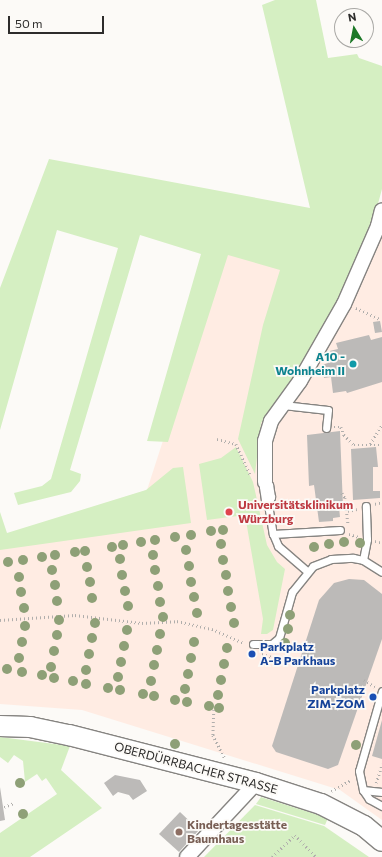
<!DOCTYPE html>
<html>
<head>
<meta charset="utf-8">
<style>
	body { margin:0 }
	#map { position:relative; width:382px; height:857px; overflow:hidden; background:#fcfaf7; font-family:Commissioner,sans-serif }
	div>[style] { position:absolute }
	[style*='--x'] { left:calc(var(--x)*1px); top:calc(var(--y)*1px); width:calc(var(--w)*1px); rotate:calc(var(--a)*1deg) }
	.medical>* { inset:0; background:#ffece3 }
	.green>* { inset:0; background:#d5efc2 }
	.building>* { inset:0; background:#bcbab8 }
	.path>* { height:2.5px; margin-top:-1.25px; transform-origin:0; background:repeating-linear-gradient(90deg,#b0aeac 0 1px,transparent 0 4px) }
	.roads { filter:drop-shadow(1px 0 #868481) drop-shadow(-1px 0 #868481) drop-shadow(0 1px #868481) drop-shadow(0 -1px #868481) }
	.lane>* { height:7px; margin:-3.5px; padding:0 3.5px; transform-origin:3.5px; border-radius:3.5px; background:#fff }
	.street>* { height:14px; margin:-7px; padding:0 7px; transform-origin:7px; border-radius:7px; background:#fff }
	.secondary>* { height:20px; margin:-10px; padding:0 10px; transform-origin:10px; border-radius:10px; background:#fff }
	.trees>* { width:10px; height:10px; margin:-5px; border-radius:50%; background:#8ea077 }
	.dots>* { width:11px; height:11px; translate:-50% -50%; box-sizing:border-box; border:2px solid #fcfaf7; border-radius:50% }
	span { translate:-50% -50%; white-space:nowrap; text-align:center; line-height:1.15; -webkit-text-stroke:3.5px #fcfaf7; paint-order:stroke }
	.culture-label { font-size:12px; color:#0d838f; font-weight:700 }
	.right { translate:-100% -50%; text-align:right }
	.health-label { font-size:12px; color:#be3a42; font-weight:700 }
	.left { translate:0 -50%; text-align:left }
	.transit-label { font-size:12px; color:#164399; font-weight:700 }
	.street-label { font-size:12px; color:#2d2c2b }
	.education-label { font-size:12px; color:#785e54; font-weight:700 }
	.north { position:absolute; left:334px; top:8px; width:40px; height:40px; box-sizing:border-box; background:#fcfaf7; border:1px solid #a9a8a5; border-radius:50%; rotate:350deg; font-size:11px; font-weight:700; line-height:16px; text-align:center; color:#2d2c2b }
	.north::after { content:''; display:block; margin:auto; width:14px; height:18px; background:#1c7827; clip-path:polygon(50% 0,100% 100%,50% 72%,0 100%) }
	.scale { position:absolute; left:8px; top:16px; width:96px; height:18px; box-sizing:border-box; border:2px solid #2d2c2b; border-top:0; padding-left:5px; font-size:12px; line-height:14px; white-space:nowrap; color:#2d2c2b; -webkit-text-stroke:3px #fcfaf7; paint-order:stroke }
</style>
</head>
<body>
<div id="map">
	<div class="medical">
		<i style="clip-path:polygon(382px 230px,382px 820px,340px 790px,82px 710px,0 704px,0 536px,147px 490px,226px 246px,371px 261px)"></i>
	</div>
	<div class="green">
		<i style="clip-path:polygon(275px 0,316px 0,328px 58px,357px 54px,359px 58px,382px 66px,382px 189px,373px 222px,345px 294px,286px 394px,275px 402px,261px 423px,255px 474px,238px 439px,263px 325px,280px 270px,228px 255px,168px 442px,147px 441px,201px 254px,140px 235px,70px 470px,81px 474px,80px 481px,71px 492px,18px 505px,14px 493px,42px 486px,51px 479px,118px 248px,57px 230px,0 430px,0 288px,49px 159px,310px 208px,262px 5px)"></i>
		<i style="clip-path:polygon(236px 447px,253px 482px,267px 545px,277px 562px,285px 569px,273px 630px,267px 634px,261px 634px,263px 619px,245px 515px,207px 520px,199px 464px,221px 458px)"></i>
		<i style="clip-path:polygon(183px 467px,191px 523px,0 550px,0 512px,7px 533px,146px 490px,173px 468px)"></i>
		<i style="clip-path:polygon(0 737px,70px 746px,61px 770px,102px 808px,30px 857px,0 857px,0 833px,57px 794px,46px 778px,42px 781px,37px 774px,25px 782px,23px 761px,14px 755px,8px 763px,0 757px)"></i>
		<i style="clip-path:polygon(261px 797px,328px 818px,325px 825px,256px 804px)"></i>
		<i style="clip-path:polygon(255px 805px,324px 826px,369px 857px,204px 857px)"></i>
	</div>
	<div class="building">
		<i style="clip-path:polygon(380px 321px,382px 332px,375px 333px,373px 322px)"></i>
		<i style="clip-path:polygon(369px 335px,371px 340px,382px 337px,382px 382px,347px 393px,346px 391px,333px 393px,331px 377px,324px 378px,322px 365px,328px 363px,325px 352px,338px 349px,336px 343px)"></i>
		<i style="clip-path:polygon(340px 431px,343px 507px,339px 507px,340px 517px,333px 518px,333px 521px,319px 522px,314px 485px,309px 486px,307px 435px)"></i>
		<i style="clip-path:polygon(376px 447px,378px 467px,373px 467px,373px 491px,380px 491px,380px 498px,353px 500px,351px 449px)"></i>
		<i style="clip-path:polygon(349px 579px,364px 580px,382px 594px,382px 639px,338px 765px,328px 769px,276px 752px,272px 746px,319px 600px,334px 583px)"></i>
		<i style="clip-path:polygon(382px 720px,382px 759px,372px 756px)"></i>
		<i style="clip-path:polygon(115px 775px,140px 780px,147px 791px,133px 800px,129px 795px,118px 792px,113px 796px,104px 783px)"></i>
		<i style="clip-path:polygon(0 787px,5px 820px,0 821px)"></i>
		<i style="clip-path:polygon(180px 812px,199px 830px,179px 852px,159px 834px)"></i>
	</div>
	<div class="path">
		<i style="--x:356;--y:308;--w:26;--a:25"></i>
		<i style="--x:334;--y:427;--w:7;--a:0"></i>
		<i style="--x:341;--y:427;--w:9;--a:69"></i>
		<i style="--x:344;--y:435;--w:14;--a:45"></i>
		<i style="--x:354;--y:445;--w:28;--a:0"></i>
		<i style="--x:217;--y:439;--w:20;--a:15"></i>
		<i style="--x:236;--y:444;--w:35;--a:65"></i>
		<i style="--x:370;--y:444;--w:22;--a:-58"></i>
		<i style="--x:342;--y:493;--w:6;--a:59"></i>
		<i style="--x:345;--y:498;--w:26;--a:83"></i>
		<i style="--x:375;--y:504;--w:7;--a:-16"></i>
		<i style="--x:348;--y:511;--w:9;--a:-13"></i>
		<i style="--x:349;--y:534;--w:10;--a:17"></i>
		<i style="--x:375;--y:541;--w:7;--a:16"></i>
		<i style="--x:0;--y:620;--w:75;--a:-3.8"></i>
		<i style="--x:75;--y:615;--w:67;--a:6.8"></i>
		<i style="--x:142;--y:623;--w:35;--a:-3"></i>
		<i style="--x:177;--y:621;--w:36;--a:13"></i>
		<i style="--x:212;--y:629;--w:35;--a:24"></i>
		<i style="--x:262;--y:654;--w:38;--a:17"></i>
		<i style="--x:364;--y:680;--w:13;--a:32"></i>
		<i style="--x:214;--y:710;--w:25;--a:92"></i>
		<i style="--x:213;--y:735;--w:27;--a:63"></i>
		<i style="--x:376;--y:783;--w:20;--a:-72"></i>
		<i style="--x:331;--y:791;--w:23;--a:-29"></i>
		<i style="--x:4;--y:807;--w:11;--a:-22"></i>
		<i style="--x:272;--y:857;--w:32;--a:-44"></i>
		<i style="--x:295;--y:835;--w:30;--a:46"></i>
	</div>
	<div class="roads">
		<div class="lane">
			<i style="--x:283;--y:405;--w:45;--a:6.3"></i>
			<i style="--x:328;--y:410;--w:18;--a:96"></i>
			<i style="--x:268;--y:504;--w:8;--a:-67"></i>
			<i style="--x:271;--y:497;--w:12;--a:-99"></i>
			<i style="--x:269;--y:485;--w:5;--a:-143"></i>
			<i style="--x:265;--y:482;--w:5;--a:112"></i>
			<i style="--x:263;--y:487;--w:13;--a:81"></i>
			<i style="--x:265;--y:500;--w:5;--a:53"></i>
			<i style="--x:268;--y:504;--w:30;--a:81"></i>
			<i style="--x:273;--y:534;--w:13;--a:67"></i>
			<i style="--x:278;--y:546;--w:38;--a:41"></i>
			<i style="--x:273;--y:534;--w:67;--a:-3.4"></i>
			<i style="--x:363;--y:560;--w:21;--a:-79"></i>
			<i style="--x:367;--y:539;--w:33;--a:-92"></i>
			<i style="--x:253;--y:644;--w:19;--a:0"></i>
			<i style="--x:272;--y:644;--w:9;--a:-41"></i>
			<i style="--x:279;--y:638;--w:48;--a:-74.2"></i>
			<i style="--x:292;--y:592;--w:33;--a:-51"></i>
			<i style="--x:313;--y:566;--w:19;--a:-21"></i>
			<i style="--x:331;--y:559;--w:22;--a:-3"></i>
			<i style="--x:353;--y:558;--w:10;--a:11"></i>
			<i style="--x:363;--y:560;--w:22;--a:32"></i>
			<i style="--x:382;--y:691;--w:83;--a:106"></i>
			<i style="--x:359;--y:771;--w:19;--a:78"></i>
			<i style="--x:363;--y:790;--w:11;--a:56"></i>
			<i style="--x:369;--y:799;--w:15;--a:28"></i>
			<i style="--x:363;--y:790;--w:19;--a:6"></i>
		</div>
		<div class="street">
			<i style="--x:265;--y:482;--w:41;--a:-90"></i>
			<i style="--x:265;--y:441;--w:21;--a:-73"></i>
			<i style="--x:271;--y:421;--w:49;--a:-54.1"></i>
			<i style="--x:300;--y:381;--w:89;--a:-60.3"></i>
			<i style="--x:344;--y:304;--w:85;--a:-66.4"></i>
			<i style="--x:378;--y:226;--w:16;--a:-76"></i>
			<i style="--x:187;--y:857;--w:101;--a:-47"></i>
		</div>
		<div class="secondary">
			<i style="--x:0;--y:726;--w:30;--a:2"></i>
			<i style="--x:30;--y:727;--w:40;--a:12"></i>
			<i style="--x:69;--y:735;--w:193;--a:14.4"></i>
			<i style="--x:256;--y:783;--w:68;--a:17.9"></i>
			<i style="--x:321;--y:804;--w:48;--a:27.1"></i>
			<i style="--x:364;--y:826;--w:23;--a:40"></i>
		</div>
	</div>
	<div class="trees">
		<i style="left:223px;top:530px"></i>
		<i style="left:211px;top:531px"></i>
		<i style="left:191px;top:535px"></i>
		<i style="left:175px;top:537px"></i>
		<i style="left:155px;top:540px"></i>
		<i style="left:141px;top:542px"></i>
		<i style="left:344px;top:542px"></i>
		<i style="left:360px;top:543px"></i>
		<i style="left:221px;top:544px"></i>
		<i style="left:329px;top:544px"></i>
		<i style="left:123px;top:545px"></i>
		<i style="left:112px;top:547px"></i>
		<i style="left:314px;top:547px"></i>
		<i style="left:186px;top:550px"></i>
		<i style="left:85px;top:551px"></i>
		<i style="left:75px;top:552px"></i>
		<i style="left:55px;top:555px"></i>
		<i style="left:153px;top:555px"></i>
		<i style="left:42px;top:557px"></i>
		<i style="left:120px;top:559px"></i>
		<i style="left:23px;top:560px"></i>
		<i style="left:223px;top:560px"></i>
		<i style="left:8px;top:562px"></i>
		<i style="left:189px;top:566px"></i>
		<i style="left:87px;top:567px"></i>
		<i style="left:52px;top:570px"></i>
		<i style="left:155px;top:570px"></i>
		<i style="left:122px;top:575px"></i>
		<i style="left:226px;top:575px"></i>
		<i style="left:19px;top:577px"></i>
		<i style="left:90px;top:582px"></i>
		<i style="left:191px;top:582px"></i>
		<i style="left:55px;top:585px"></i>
		<i style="left:158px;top:586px"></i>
		<i style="left:125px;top:591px"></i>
		<i style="left:228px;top:591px"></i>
		<i style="left:21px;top:592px"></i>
		<i style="left:194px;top:597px"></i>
		<i style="left:92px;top:598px"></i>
		<i style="left:57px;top:601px"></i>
		<i style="left:160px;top:602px"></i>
		<i style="left:128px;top:606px"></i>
		<i style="left:231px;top:607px"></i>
		<i style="left:24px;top:608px"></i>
		<i style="left:197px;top:613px"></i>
		<i style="left:290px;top:615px"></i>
		<i style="left:163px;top:617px"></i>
		<i style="left:59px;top:620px"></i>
		<i style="left:95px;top:623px"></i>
		<i style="left:234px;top:623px"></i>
		<i style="left:25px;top:626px"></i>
		<i style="left:288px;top:629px"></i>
		<i style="left:127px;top:630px"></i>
		<i style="left:160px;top:634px"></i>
		<i style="left:57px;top:635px"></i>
		<i style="left:92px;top:638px"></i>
		<i style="left:22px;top:642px"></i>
		<i style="left:194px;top:642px"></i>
		<i style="left:285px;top:643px"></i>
		<i style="left:124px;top:646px"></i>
		<i style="left:227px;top:648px"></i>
		<i style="left:157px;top:650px"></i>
		<i style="left:54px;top:651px"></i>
		<i style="left:89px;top:654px"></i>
		<i style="left:19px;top:658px"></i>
		<i style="left:191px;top:658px"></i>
		<i style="left:121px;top:662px"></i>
		<i style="left:224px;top:664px"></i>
		<i style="left:154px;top:665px"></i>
		<i style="left:51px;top:667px"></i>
		<i style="left:7px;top:669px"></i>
		<i style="left:86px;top:670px"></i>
		<i style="left:22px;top:672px"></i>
		<i style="left:188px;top:674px"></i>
		<i style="left:42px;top:675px"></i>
		<i style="left:118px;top:677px"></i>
		<i style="left:54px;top:678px"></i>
		<i style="left:221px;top:680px"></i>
		<i style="left:73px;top:681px"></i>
		<i style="left:151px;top:681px"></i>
		<i style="left:86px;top:684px"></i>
		<i style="left:108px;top:688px"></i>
		<i style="left:185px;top:689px"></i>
		<i style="left:120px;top:690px"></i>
		<i style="left:143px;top:694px"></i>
		<i style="left:218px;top:695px"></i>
		<i style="left:154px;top:696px"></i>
		<i style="left:175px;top:700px"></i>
		<i style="left:187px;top:702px"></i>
		<i style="left:209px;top:706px"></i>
		<i style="left:219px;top:708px"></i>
		<i style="left:175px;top:744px"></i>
		<i style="left:356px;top:745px"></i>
		<i style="left:20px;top:783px"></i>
		<i style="left:23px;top:814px"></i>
	</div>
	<div class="dots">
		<i style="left:353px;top:364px;background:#0f9aa8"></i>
		<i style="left:229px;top:512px;background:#e0444e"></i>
		<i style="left:252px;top:654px;background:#1a4fb4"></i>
		<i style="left:373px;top:697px;background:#1a4fb4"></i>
		<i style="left:179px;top:832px;background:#8d6e63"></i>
	</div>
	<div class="culture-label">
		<span class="right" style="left:345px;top:364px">A10 -<br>Wohnheim II</span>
	</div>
	<div class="health-label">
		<span class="left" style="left:238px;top:512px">Universitätsklinikum<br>Würzburg</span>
	</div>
	<div class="transit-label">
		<span class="left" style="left:260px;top:654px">Parkplatz<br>A-B Parkhaus</span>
		<span class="right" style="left:365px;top:697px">Parkplatz<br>ZIM-ZOM</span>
	</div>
	<div class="street-label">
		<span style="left:196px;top:768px;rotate:15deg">OBERDÜRRBACHER STRASSE</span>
	</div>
	<div class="education-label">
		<span class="left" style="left:187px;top:832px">Kindertagesstätte<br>Baumhaus</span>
	</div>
	<div class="north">N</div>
	<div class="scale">50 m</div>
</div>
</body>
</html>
